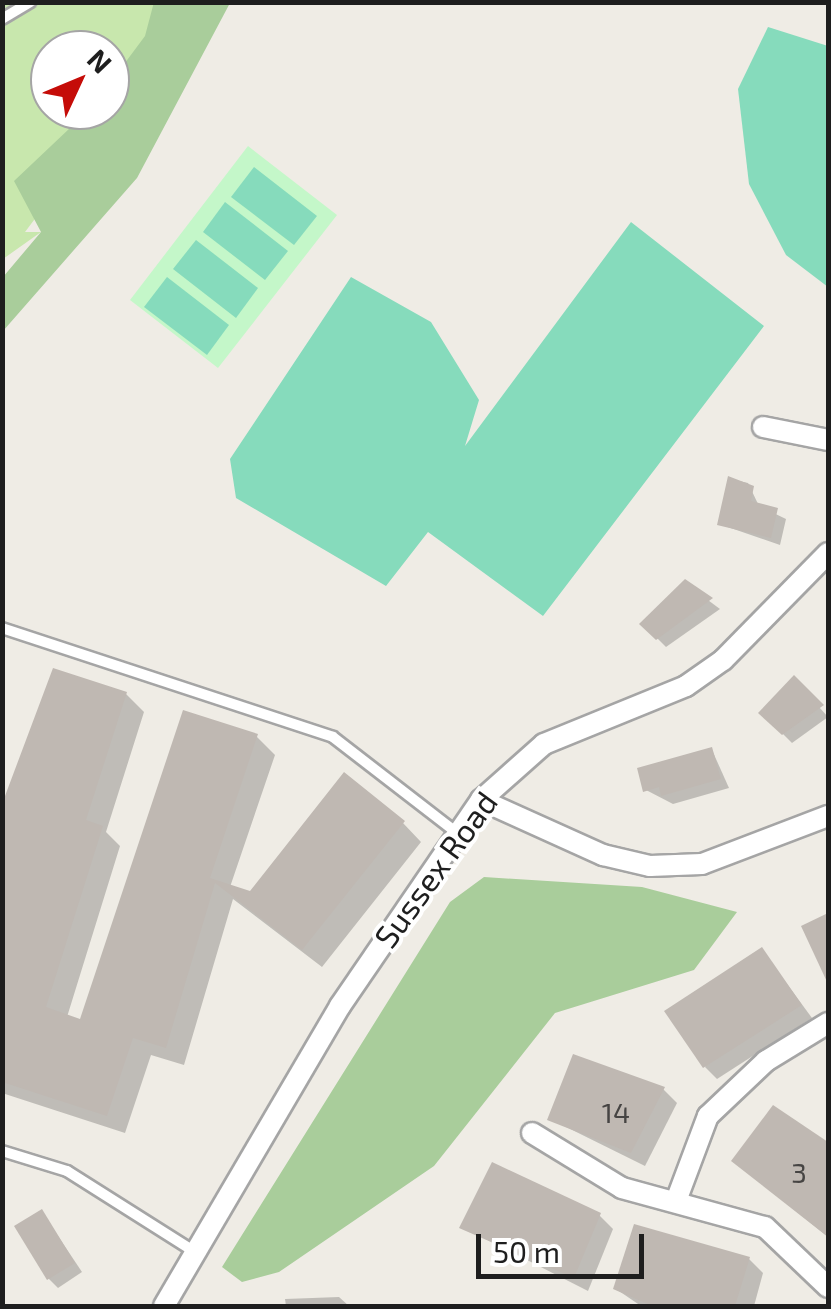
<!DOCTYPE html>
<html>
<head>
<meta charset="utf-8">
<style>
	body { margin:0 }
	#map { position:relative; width:831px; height:1309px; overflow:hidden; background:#efece5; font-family:"Exo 2",sans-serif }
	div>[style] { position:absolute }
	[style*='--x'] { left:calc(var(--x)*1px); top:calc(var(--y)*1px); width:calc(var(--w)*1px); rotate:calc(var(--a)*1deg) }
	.grass>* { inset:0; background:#c8e7ad }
	.forest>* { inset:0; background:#a9cd9b }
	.park>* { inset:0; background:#c4f7c9 }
	.pitch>* { inset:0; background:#86dbbc }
	.shadow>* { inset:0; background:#0003 }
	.building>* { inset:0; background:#bfb8b2 }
	.roads { filter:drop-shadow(2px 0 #a5a5a5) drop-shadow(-2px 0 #a5a5a5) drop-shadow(0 2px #a5a5a5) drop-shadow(0 -2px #a5a5a5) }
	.service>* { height:10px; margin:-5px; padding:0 5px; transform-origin:5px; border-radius:5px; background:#fff }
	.minor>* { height:20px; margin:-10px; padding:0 10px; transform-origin:10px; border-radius:10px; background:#fff }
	span { translate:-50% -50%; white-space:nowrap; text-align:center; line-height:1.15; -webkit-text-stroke:8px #fff; paint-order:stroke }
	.number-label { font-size:28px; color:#464443 }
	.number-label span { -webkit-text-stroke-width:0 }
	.street-label { font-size:32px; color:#1e1e1e }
	.frame { position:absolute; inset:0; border:5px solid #1e1e1e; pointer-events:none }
	.north { position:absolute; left:30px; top:30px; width:100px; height:100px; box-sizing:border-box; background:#fff; border:2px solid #a5a5a5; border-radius:50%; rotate:46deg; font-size:28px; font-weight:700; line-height:40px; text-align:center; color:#1e1e1e }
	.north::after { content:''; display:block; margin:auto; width:35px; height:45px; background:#c50c08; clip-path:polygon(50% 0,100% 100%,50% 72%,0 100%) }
	.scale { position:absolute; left:476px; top:1234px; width:168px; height:45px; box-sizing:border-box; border:5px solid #1e1e1e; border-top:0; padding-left:12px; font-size:30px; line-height:35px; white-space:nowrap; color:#1e1e1e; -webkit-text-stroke:8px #fff; paint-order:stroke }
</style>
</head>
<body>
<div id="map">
	<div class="grass">
		<i style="clip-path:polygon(evenodd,3px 3px,197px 3px,25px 232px,41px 232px,3px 259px,3px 3px,50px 50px,110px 50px,110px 110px,50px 110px,50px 50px)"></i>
	</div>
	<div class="forest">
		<i style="clip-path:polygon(154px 2px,230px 3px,137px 178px,3px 331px,3px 277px,41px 232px,14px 181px,89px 110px,110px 110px,110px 83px,145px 36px)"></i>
		<i style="clip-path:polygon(484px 877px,642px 887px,737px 912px,694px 970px,555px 1013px,434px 1166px,279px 1272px,242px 1282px,222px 1267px,450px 902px)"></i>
	</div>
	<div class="park">
		<i style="clip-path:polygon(248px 146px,337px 215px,218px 368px,130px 300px)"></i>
	</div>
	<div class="pitch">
		<i style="clip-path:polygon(768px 27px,828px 46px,828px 287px,786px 255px,749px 184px,738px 89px)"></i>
		<i style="clip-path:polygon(254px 167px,317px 216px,294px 245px,231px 197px)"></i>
		<i style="clip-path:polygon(225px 202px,288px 251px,265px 280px,203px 232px)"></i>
		<i style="clip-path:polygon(631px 222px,764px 326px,543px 616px,428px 532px,386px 586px,236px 498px,230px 459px,351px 277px,431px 322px,479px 400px,465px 446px)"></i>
		<i style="clip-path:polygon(196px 240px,258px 288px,236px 318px,173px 269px)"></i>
		<i style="clip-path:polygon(167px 277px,229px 325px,207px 355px,144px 307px)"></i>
	</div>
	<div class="shadow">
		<i style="clip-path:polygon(730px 479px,748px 483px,759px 506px,786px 519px,780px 545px,719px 524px)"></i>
		<i style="clip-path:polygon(685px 583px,720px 609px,666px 647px,643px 624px)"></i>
		<i style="clip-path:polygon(794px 679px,828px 717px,792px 743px,762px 713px)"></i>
		<i style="clip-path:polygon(126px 694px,144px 712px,106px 832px,120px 846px,67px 1017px,82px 1022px,256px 736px,275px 755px,230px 887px,251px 894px,403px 823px,421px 842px,322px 967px,233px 899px,184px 1065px,151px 1055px,125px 1133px,2px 1093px,2px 807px)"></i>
		<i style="clip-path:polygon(712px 750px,729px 788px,673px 804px,646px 790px)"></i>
		<i style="clip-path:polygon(762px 950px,812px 1018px,717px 1079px,705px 1067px)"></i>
		<i style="clip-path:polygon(663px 1089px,677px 1103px,645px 1166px,550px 1119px)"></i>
		<i style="clip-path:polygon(773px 1109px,828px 1151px,828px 1237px,734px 1161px)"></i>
		<i style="clip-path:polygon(42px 1212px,82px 1272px,58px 1288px,49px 1279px)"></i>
		<i style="clip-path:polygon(599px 1215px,613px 1229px,588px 1291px,462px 1227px)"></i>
		<i style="clip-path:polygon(749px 1259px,763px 1273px,754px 1306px,641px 1306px,616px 1289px)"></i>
		<i style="clip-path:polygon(339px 1297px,349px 1306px,286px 1306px,285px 1299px)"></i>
	</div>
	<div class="building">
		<i style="clip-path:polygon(728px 476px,754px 486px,751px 501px,778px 508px,771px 538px,717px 525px)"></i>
		<i style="clip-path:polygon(685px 579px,713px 598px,656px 640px,639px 624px)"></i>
		<i style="clip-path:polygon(53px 668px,127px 692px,86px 820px,103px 826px,46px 1007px,80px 1019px,183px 710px,258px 734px,210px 878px,250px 891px,344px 772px,405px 821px,302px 950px,215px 883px,166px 1048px,133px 1038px,107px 1116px,2px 1082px,2px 804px)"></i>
		<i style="clip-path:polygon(794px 675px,824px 705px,782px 735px,758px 713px)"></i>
		<i style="clip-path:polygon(712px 747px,721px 779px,661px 796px,659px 787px,643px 792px,637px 768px)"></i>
		<i style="clip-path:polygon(828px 913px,828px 984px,801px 926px)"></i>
		<i style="clip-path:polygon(762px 947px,802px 1005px,703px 1068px,664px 1011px)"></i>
		<i style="clip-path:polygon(573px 1054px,665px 1087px,631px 1153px,547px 1120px)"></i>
		<i style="clip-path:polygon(773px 1105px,828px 1142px,828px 1237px,731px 1161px)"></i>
		<i style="clip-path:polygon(492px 1162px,601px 1213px,574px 1278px,459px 1228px)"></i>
		<i style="clip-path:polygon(42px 1209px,75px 1263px,47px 1280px,14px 1226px)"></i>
		<i style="clip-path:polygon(634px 1224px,750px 1257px,735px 1306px,652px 1306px,613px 1289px)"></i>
	</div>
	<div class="roads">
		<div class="service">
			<i style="--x:2;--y:19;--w:33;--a:-31"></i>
			<i style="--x:2;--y:628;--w:348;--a:18.2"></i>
			<i style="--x:333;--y:737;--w:155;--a:37.7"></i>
			<i style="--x:2;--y:1151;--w:68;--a:17.1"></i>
			<i style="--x:67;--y:1171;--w:151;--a:32.3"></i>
		</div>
		<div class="minor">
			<i style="--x:763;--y:427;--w:66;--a:11.3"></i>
			<i style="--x:481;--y:800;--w:134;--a:24.3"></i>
			<i style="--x:603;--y:855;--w:48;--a:13.2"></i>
			<i style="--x:650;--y:866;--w:52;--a:-2.2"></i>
			<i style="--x:702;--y:864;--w:135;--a:-20.9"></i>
			<i style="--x:532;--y:1133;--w:105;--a:31.4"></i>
			<i style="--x:622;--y:1188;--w:148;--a:15.3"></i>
			<i style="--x:765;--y:1227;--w:87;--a:43.6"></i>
			<i style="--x:676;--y:1201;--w:91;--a:-69.4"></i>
			<i style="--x:708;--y:1116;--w:80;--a:-43.5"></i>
			<i style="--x:766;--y:1061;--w:73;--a:-31.5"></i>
			<i style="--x:164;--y:1306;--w:348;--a:-59.6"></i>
			<i style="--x:340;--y:1006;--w:250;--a:-55.6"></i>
			<i style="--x:481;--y:800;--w:84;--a:-41.6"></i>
			<i style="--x:544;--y:744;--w:153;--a:-22.2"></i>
			<i style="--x:686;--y:686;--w:45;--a:-35.1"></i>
			<i style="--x:723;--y:660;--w:150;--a:-45.5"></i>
		</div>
	</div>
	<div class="number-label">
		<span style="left:616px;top:1112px">14</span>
		<span style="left:799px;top:1172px">3</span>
	</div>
	<div class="street-label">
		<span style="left:435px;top:869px;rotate:-54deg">Sussex Road</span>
	</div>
	<div class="frame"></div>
	<div class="north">N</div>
	<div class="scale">50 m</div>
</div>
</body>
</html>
